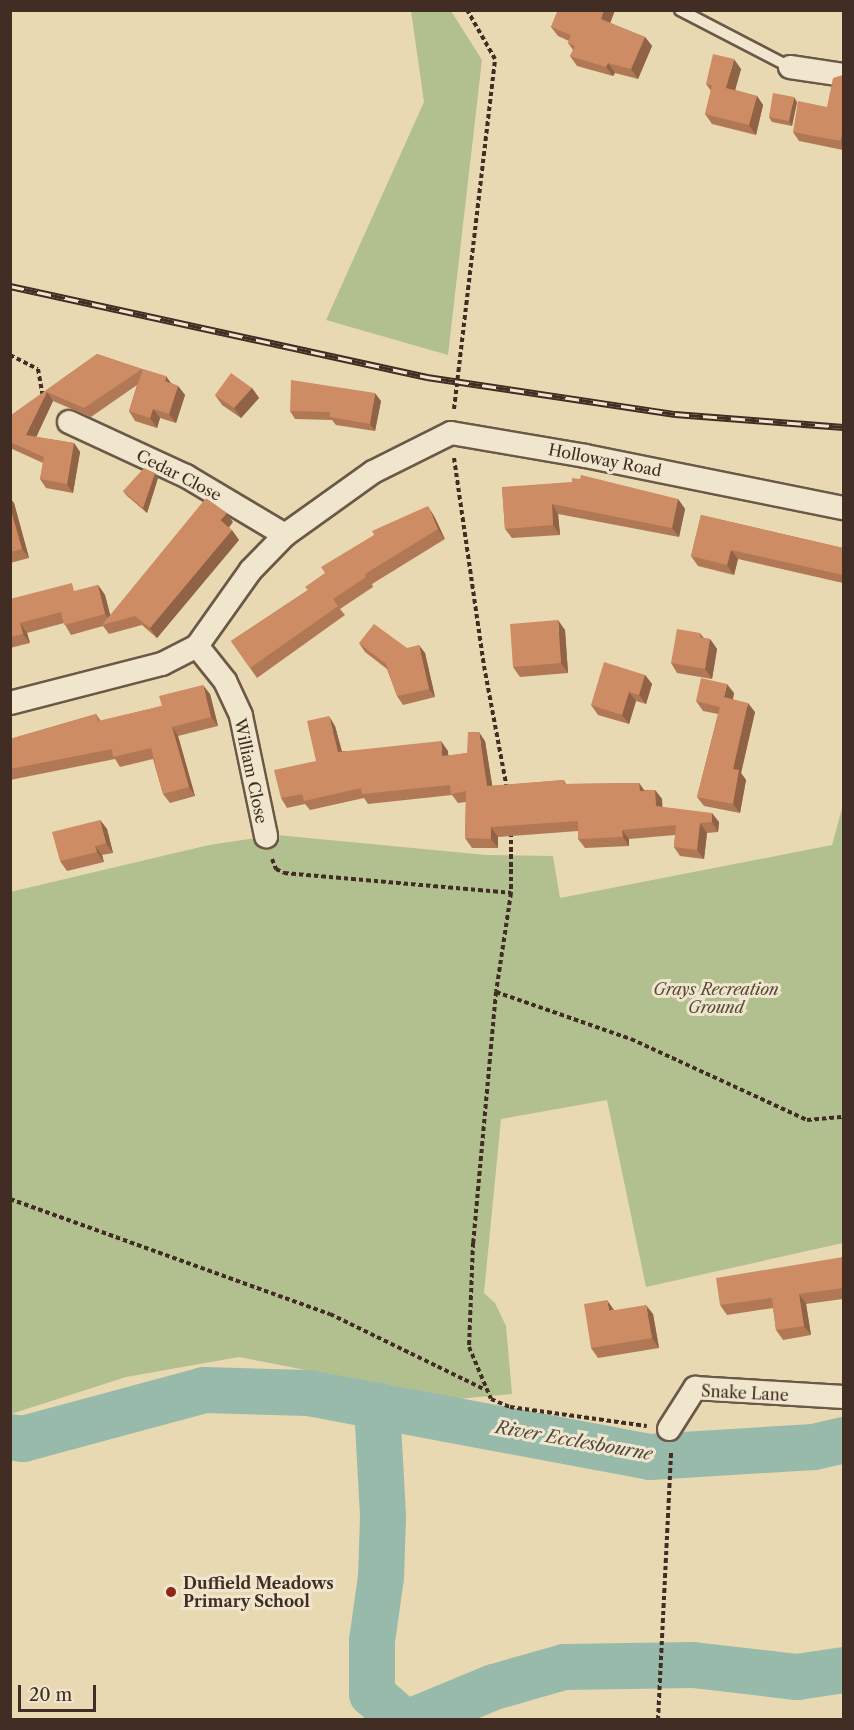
<!DOCTYPE html>
<html>
<head>
<meta charset="utf-8">
<style>
	body { margin:0 }
	#map { position:relative; width:854px; height:1730px; overflow:hidden; background:#e8d9b2; font-family:"Libre Caslon Text",serif }
	div>[style] { position:absolute }
	[style*='--x'] { left:calc(var(--x)*1px); top:calc(var(--y)*1px); width:calc(var(--w)*1px); rotate:calc(var(--a)*1deg) }
	.green>* { inset:0; background:#b2c08f }
	.river>* { height:46px; margin:-23px; padding:0 23px; transform-origin:23px; border-radius:23px; background:#97baab }
	.path>* { height:4px; margin-top:-2px; transform-origin:0; background:repeating-linear-gradient(90deg,#412d23 0 4.5px,transparent 0 7.5px) }
	.roads { filter:drop-shadow(2px 0 #6b5847) drop-shadow(-2px 0 #6b5847) drop-shadow(0 2px #6b5847) drop-shadow(0 -2px #6b5847) }
	.lane>* { height:10px; margin:-5px; padding:0 5px; transform-origin:5px; border-radius:5px; background:#f0e6cd }
	.street>* { height:22px; margin:-11px; padding:0 11px; transform-origin:11px; border-radius:11px; background:#f0e6cd }
	.rail>* { height:7px; margin-top:-3.5px; transform-origin:0; background:repeating-linear-gradient(90deg,#f0e6cd 0 14px,#412d23 0 28px); box-sizing:border-box; border-block:2px solid #412d23 }
	.wall>* { inset:0; background:#b17856 }
	.shaded-wall>* { inset:0; background:#906246 }
	.building>* { inset:0; background:#ce8c64 }
	.dots>* { width:16px; height:16px; translate:-50% -50%; box-sizing:border-box; border:3px solid #f0e6cd; border-radius:50% }
	span { translate:-50% -50%; white-space:nowrap; text-align:center; line-height:1.15; -webkit-text-stroke:6px #f0e6cd; paint-order:stroke }
	.street-label { font-size:16px; color:#412d23 }
	.park-label { font-size:16px; color:#584a39; font-style:italic }
	.poi-label { font-size:16px; color:#412d23; font-weight:700 }
	.left { translate:0 -50%; text-align:left }
	.water-label { font-size:18px; color:#52493e; font-style:italic }
	.frame { position:absolute; inset:0; border:12px solid #412d23; pointer-events:none }
	.scale { position:absolute; left:18px; top:1685px; width:78px; height:27px; box-sizing:border-box; border:3px solid #412d23; border-top:0; padding-left:8px; font-size:18px; line-height:21px; white-space:nowrap; color:#412d23; -webkit-text-stroke:4px #f0e6cd; paint-order:stroke }
</style>
</head>
<body>
<div id="map">
	<div class="green">
		<i style="clip-path:polygon(411px 11px,451px 11px,482px 60px,448px 355px,326px 320px,424px 102px)"></i>
		<i style="clip-path:polygon(843px 805px,843px 1243px,646px 1287px,607px 1100px,501px 1119px,484px 1293px,495px 1303px,506px 1326px,512px 1394px,456px 1399px,239px 1357px,126px 1377px,11px 1414px,10px 892px,209px 845px,277px 835px,486px 855px,553px 856px,560px 898px,832px 845px)"></i>
	</div>
	<div class="river">
		<i style="--x:377;--y:1405;--w:112;--a:86.9"></i>
		<i style="--x:383;--y:1517;--w:60;--a:91.9"></i>
		<i style="--x:381;--y:1577;--w:65;--a:98"></i>
		<i style="--x:372;--y:1641;--w:53;--a:90"></i>
		<i style="--x:372;--y:1694;--w:40;--a:41"></i>
		<i style="--x:10;--y:1437;--w:13;--a:9"></i>
		<i style="--x:23;--y:1439;--w:188;--a:-15.1"></i>
		<i style="--x:204;--y:1390;--w:104;--a:1.7"></i>
		<i style="--x:308;--y:1393;--w:348;--a:10.6"></i>
		<i style="--x:650;--y:1457;--w:164;--a:-3.5"></i>
		<i style="--x:814;--y:1447;--w:31;--a:-13"></i>
		<i style="--x:414;--y:1720;--w:87;--a:-22.4"></i>
		<i style="--x:494;--y:1687;--w:73;--a:-15.9"></i>
		<i style="--x:564;--y:1667;--w:129;--a:-0.9"></i>
		<i style="--x:693;--y:1665;--w:105;--a:6.6"></i>
		<i style="--x:797;--y:1677;--w:48;--a:-8.5"></i>
	</div>
	<div class="path">
		<i style="--x:10;--y:355;--w:31;--a:27"></i>
		<i style="--x:38;--y:369;--w:27;--a:80"></i>
		<i style="--x:454;--y:409;--w:352;--a:-83.3"></i>
		<i style="--x:495;--y:59;--w:56;--a:-119.7"></i>
		<i style="--x:454;--y:458;--w:210;--a:81.8"></i>
		<i style="--x:484;--y:666;--w:125;--a:79.4"></i>
		<i style="--x:511;--y:832;--w:61;--a:90"></i>
		<i style="--x:511;--y:893;--w:100;--a:98.6"></i>
		<i style="--x:496;--y:992;--w:252;--a:95.2"></i>
		<i style="--x:473;--y:1243;--w:104;--a:92.2"></i>
		<i style="--x:469;--y:1347;--w:56;--a:67.1"></i>
		<i style="--x:491;--y:1399;--w:21;--a:23"></i>
		<i style="--x:510;--y:1407;--w:138;--a:7.9"></i>
		<i style="--x:272;--y:859;--w:11;--a:68"></i>
		<i style="--x:276;--y:869;--w:9;--a:27"></i>
		<i style="--x:284;--y:873;--w:228;--a:5"></i>
		<i style="--x:496;--y:992;--w:143;--a:19.2"></i>
		<i style="--x:631;--y:1039;--w:194;--a:24.7"></i>
		<i style="--x:807;--y:1120;--w:37;--a:-5"></i>
		<i style="--x:10;--y:1199;--w:340;--a:19.8"></i>
		<i style="--x:330;--y:1314;--w:171;--a:26"></i>
		<i style="--x:658;--y:1720;--w:269;--a:-87.2"></i>
	</div>
	<div class="roads">
		<div class="lane">
			<i style="--x:680;--y:10;--w:124;--a:27.4"></i>
		</div>
		<div class="street">
			<i style="--x:790;--y:67;--w:55;--a:8.4"></i>
			<i style="--x:69;--y:422;--w:129;--a:24.8"></i>
			<i style="--x:186;--y:476;--w:115;--a:30.8"></i>
			<i style="--x:197;--y:646;--w:45;--a:51.3"></i>
			<i style="--x:225;--y:681;--w:38;--a:65"></i>
			<i style="--x:241;--y:716;--w:123;--a:78.2"></i>
			<i style="--x:10;--y:703;--w:157;--a:-14.4"></i>
			<i style="--x:162;--y:664;--w:39;--a:-27"></i>
			<i style="--x:197;--y:646;--w:93;--a:-54.6"></i>
			<i style="--x:251;--y:570;--w:49;--a:-45.8"></i>
			<i style="--x:285;--y:535;--w:108;--a:-35.6"></i>
			<i style="--x:373;--y:472;--w:87;--a:-26.6"></i>
			<i style="--x:451;--y:433;--w:136;--a:9.7"></i>
			<i style="--x:585;--y:456;--w:264;--a:11.4"></i>
			<i style="--x:669;--y:1429;--w:49;--a:-57.6"></i>
			<i style="--x:695;--y:1388;--w:149;--a:3.5"></i>
		</div>
	</div>
	<div class="rail">
		<i style="--x:10;--y:286;--w:427;--a:12.3"></i>
		<i style="--x:427;--y:377;--w:251;--a:8.5"></i>
		<i style="--x:675;--y:414;--w:169;--a:4.4"></i>
	</div>
	<div class="wall">
		<i style="clip-path:polygon(558px 10px,615px 10px,610px 23px,645px 37px,652px 46px,638px 79px,615px 73px,613px 76px,577px 66px,570px 56px,573px 50px,568px 43px,569px 41px,558px 36px,551px 27px)"></i>
		<i style="clip-path:polygon(741px 69px,735px 90px,757px 96px,763px 105px,756px 135px,712px 124px,705px 114px,711px 91px,706px 84px)"></i>
		<i style="clip-path:polygon(843px 75px,843px 150px,799px 141px,793px 132px,827px 107px)"></i>
		<i style="clip-path:polygon(797px 102px,792px 126px,772px 122px,769px 117px)"></i>
		<i style="clip-path:polygon(97px 354px,142px 369px,171px 383px,178px 386px,185px 395px,176px 423px,160px 418px,157px 428px,135px 421px,129px 411px,137px 385px,91px 417px,53px 401px,36px 437px,74px 443px,80px 452px,73px 493px,46px 488px,40px 479px,43px 463px,10px 448px,10px 416px)"></i>
		<i style="clip-path:polygon(252px 388px,259px 398px,241px 418px,222px 405px,215px 395px)"></i>
		<i style="clip-path:polygon(381px 401px,375px 431px,336px 425px,332px 420px,295px 419px,290px 411px)"></i>
		<i style="clip-path:polygon(155px 473px,158px 478px,147px 513px,127px 496px,123px 491px)"></i>
		<i style="clip-path:polygon(502px 487px,678px 499px,685px 509px,679px 537px,558px 514px,560px 535px,512px 538px,505px 529px)"></i>
		<i style="clip-path:polygon(10px 498px,14px 503px,29px 558px,10px 563px)"></i>
		<i style="clip-path:polygon(701px 515px,843px 548px,843px 583px,738px 559px,734px 575px,698px 566px,691px 556px)"></i>
		<i style="clip-path:polygon(434px 516px,445px 539px,372px 584px,373px 587px,340px 609px,345px 615px,257px 678px,231px 641px,308px 590px)"></i>
		<i style="clip-path:polygon(233px 522px,229px 527px,239px 540px,157px 638px,142px 625px,109px 634px,103px 626px,71px 635px,64px 623px,27px 633px,30px 643px,10px 648px,10px 599px,77px 591px,98px 585px,105px 595px,110px 615px)"></i>
		<i style="clip-path:polygon(565px 630px,568px 673px,520px 677px,513px 667px)"></i>
		<i style="clip-path:polygon(700px 633px,704px 638px,710px 639px,717px 649px,712px 679px,677px 673px,671px 663px)"></i>
		<i style="clip-path:polygon(359px 643px,407px 648px,425px 653px,435px 697px,403px 705px,397px 696px,387px 669px,365px 652px)"></i>
		<i style="clip-path:polygon(645px 675px,652px 684px,646px 704px,636px 701px,629px 724px,598px 715px,591px 705px)"></i>
		<i style="clip-path:polygon(734px 693px,733px 699px,755px 712px,741px 773px,746px 780px,740px 813px,704px 806px,697px 797px,718px 714px,703px 711px,696px 701px)"></i>
		<i style="clip-path:polygon(210px 694px,218px 726px,178px 736px,195px 796px,170px 803px,163px 794px,153px 759px,120px 767px,115px 759px,10px 780px,10px 739px,96px 714px,101px 721px)"></i>
		<i style="clip-path:polygon(335px 726px,342px 751px,448px 751px,448px 756px,467px 753px,485px 741px,492px 786px,564px 780px,566px 784px,639px 783px,644px 790px,655px 790px,662px 799px,662px 807px,719px 822px,718px 832px,707px 833px,704px 859px,680px 856px,674px 847px,675px 835px,629px 839px,629px 846px,585px 848px,578px 839px,578px 831px,498px 837px,498px 848px,472px 848px,465px 838px,466px 802px,458px 803px,452px 795px,368px 804px,364px 798px,310px 810px,305px 804px,287px 808px,281px 798px,316px 761px)"></i>
		<i style="clip-path:polygon(100px 820px,107px 829px,113px 853px,102px 855px,104px 862px,67px 871px,60px 861px)"></i>
		<i style="clip-path:polygon(843px 1257px,843px 1299px,806px 1304px,811px 1335px,783px 1340px,776px 1330px,773px 1308px,727px 1315px,720px 1305px)"></i>
		<i style="clip-path:polygon(614px 1310px,653px 1314px,659px 1348px,598px 1358px,591px 1348px)"></i>
	</div>
	<div class="shaded-wall">
		<i style="clip-path:polygon(604px 10px,615px 10px,608px 29px,601px 19px)"></i>
		<i style="clip-path:polygon(645px 37px,652px 46px,638px 79px,631px 69px)"></i>
		<i style="clip-path:polygon(734px 59px,741px 69px,733px 98px,726px 88px)"></i>
		<i style="clip-path:polygon(608px 63px,615px 73px,613px 76px,606px 67px)"></i>
		<i style="clip-path:polygon(757px 96px,763px 105px,756px 135px,749px 125px)"></i>
		<i style="clip-path:polygon(794px 97px,797px 102px,792px 126px,789px 121px)"></i>
		<i style="clip-path:polygon(843px 125px,843px 144px,841px 141px)"></i>
		<i style="clip-path:polygon(166px 376px,173px 386px,165px 381px)"></i>
		<i style="clip-path:polygon(178px 386px,185px 395px,176px 423px,169px 414px)"></i>
		<i style="clip-path:polygon(252px 388px,259px 398px,241px 418px,234px 408px)"></i>
		<i style="clip-path:polygon(47px 392px,53px 401px,33px 444px,26px 435px)"></i>
		<i style="clip-path:polygon(375px 393px,381px 401px,375px 431px,370px 424px)"></i>
		<i style="clip-path:polygon(153px 409px,160px 418px,157px 428px,150px 418px)"></i>
		<i style="clip-path:polygon(74px 443px,80px 452px,73px 493px,67px 484px)"></i>
		<i style="clip-path:polygon(155px 473px,158px 478px,147px 513px,143px 508px)"></i>
		<i style="clip-path:polygon(10px 498px,14px 503px,29px 558px,22px 549px,10px 507px)"></i>
		<i style="clip-path:polygon(678px 499px,685px 509px,679px 537px,672px 528px)"></i>
		<i style="clip-path:polygon(552px 504px,558px 514px,560px 535px,553px 525px)"></i>
		<i style="clip-path:polygon(428px 506px,434px 516px,445px 539px,438px 529px)"></i>
		<i style="clip-path:polygon(227px 513px,233px 522px,227px 530px,220px 520px)"></i>
		<i style="clip-path:polygon(232px 530px,239px 540px,157px 638px,150px 628px)"></i>
		<i style="clip-path:polygon(731px 550px,738px 559px,734px 575px,727px 565px)"></i>
		<i style="clip-path:polygon(98px 585px,105px 595px,112px 622px,105px 614px)"></i>
		<i style="clip-path:polygon(558px 620px,565px 630px,568px 673px,561px 663px)"></i>
		<i style="clip-path:polygon(20px 623px,27px 633px,30px 643px,23px 634px)"></i>
		<i style="clip-path:polygon(710px 639px,717px 649px,712px 679px,705px 669px)"></i>
		<i style="clip-path:polygon(419px 645px,425px 653px,435px 697px,429px 689px)"></i>
		<i style="clip-path:polygon(645px 675px,652px 684px,646px 704px,639px 695px)"></i>
		<i style="clip-path:polygon(727px 684px,734px 693px,731px 707px,724px 697px)"></i>
		<i style="clip-path:polygon(203px 685px,210px 694px,218px 726px,211px 717px)"></i>
		<i style="clip-path:polygon(629px 692px,636px 701px,629px 724px,622px 715px)"></i>
		<i style="clip-path:polygon(748px 703px,755px 712px,741px 773px,746px 780px,740px 813px,733px 804px,733px 769px)"></i>
		<i style="clip-path:polygon(329px 716px,335px 726px,344px 761px,338px 752px)"></i>
		<i style="clip-path:polygon(172px 727px,178px 736px,195px 796px,189px 787px)"></i>
		<i style="clip-path:polygon(479px 732px,485px 741px,494px 796px,487px 786px)"></i>
		<i style="clip-path:polygon(441px 741px,448px 751px,449px 766px,442px 756px)"></i>
		<i style="clip-path:polygon(639px 783px,646px 793px,640px 791px)"></i>
		<i style="clip-path:polygon(655px 790px,662px 799px,663px 815px,656px 806px)"></i>
		<i style="clip-path:polygon(712px 813px,719px 822px,718px 832px,712px 822px)"></i>
		<i style="clip-path:polygon(100px 820px,107px 829px,113px 853px,106px 843px)"></i>
		<i style="clip-path:polygon(700px 823px,707px 833px,704px 859px,697px 850px)"></i>
		<i style="clip-path:polygon(491px 827px,498px 837px,498px 848px,491px 839px)"></i>
		<i style="clip-path:polygon(622px 830px,629px 839px,629px 846px,623px 837px)"></i>
		<i style="clip-path:polygon(95px 846px,102px 855px,104px 862px,97px 852px)"></i>
		<i style="clip-path:polygon(799px 1294px,806px 1304px,811px 1335px,804px 1326px)"></i>
		<i style="clip-path:polygon(607px 1300px,614px 1310px,609px 1311px)"></i>
		<i style="clip-path:polygon(646px 1305px,653px 1314px,659px 1348px,652px 1338px)"></i>
	</div>
	<div class="building">
		<i style="clip-path:polygon(558px 10px,604px 10px,601px 19px,645px 37px,631px 69px,608px 63px,606px 67px,570px 56px,575px 46px,568px 43px,571px 35px,551px 27px)"></i>
		<i style="clip-path:polygon(713px 54px,734px 59px,726px 88px,757px 96px,749px 125px,705px 114px,712px 85px,706px 84px)"></i>
		<i style="clip-path:polygon(843px 75px,843px 125px,841px 141px,793px 132px,798px 101px,827px 107px,833px 78px)"></i>
		<i style="clip-path:polygon(773px 93px,794px 97px,789px 121px,769px 117px)"></i>
		<i style="clip-path:polygon(97px 354px,142px 369px,84px 408px,47px 392px,26px 435px,74px 443px,67px 484px,40px 479px,44px 457px,10px 442px,10px 416px)"></i>
		<i style="clip-path:polygon(143px 369px,166px 376px,165px 381px,178px 386px,169px 414px,153px 409px,150px 418px,129px 411px)"></i>
		<i style="clip-path:polygon(231px 373px,252px 388px,234px 408px,215px 395px)"></i>
		<i style="clip-path:polygon(291px 380px,375px 393px,370px 424px,330px 417px,330px 412px,290px 411px)"></i>
		<i style="clip-path:polygon(144px 468px,155px 473px,143px 508px,123px 491px)"></i>
		<i style="clip-path:polygon(581px 475px,678px 499px,672px 528px,552px 504px,553px 525px,505px 529px,502px 487px,572px 482px,572px 478px,580px 479px)"></i>
		<i style="clip-path:polygon(206px 498px,227px 513px,220px 520px,232px 530px,150px 628px,135px 616px,102px 625px)"></i>
		<i style="clip-path:polygon(428px 506px,438px 529px,365px 574px,366px 577px,333px 599px,338px 606px,250px 668px,231px 641px,308px 590px,305px 587px,325px 573px,321px 567px,374px 535px,372px 531px)"></i>
		<i style="clip-path:polygon(10px 507px,22px 549px,10px 552px)"></i>
		<i style="clip-path:polygon(701px 515px,843px 548px,843px 575px,731px 550px,727px 565px,691px 556px)"></i>
		<i style="clip-path:polygon(72px 583px,74px 591px,98px 585px,105px 614px,64px 625px,61px 612px,20px 623px,23px 634px,10px 637px,10px 599px)"></i>
		<i style="clip-path:polygon(558px 620px,561px 663px,513px 667px,510px 624px)"></i>
		<i style="clip-path:polygon(374px 624px,407px 648px,419px 645px,429px 689px,397px 696px,386px 664px,359px 643px)"></i>
		<i style="clip-path:polygon(677px 629px,700px 633px,700px 638px,710px 639px,705px 669px,671px 663px)"></i>
		<i style="clip-path:polygon(604px 662px,645px 675px,639px 695px,629px 692px,622px 715px,591px 705px)"></i>
		<i style="clip-path:polygon(701px 678px,727px 684px,724px 697px,748px 703px,733px 769px,739px 770px,733px 804px,697px 797px,720px 707px,696px 701px)"></i>
		<i style="clip-path:polygon(203px 685px,211px 717px,172px 727px,189px 787px,163px 794px,151px 748px,113px 757px,112px 749px,10px 769px,10px 739px,96px 714px,98px 721px,162px 706px,159px 696px)"></i>
		<i style="clip-path:polygon(329px 716px,338px 752px,441px 741px,442px 756px,467px 753px,468px 732px,479px 732px,487px 786px,564px 780px,564px 784px,639px 783px,640px 791px,655px 790px,656px 806px,712px 813px,712px 822px,700px 823px,697px 850px,674px 847px,676px 825px,622px 830px,623px 837px,578px 839px,578px 821px,491px 827px,491px 839px,465px 838px,466px 791px,451px 794px,450px 785px,362px 794px,361px 788px,304px 801px,302px 794px,281px 798px,274px 770px,316px 761px,307px 721px)"></i>
		<i style="clip-path:polygon(100px 820px,106px 843px,95px 846px,97px 852px,60px 861px,52px 832px)"></i>
		<i style="clip-path:polygon(843px 1257px,843px 1288px,799px 1294px,804px 1326px,776px 1330px,772px 1298px,720px 1305px,716px 1278px)"></i>
		<i style="clip-path:polygon(607px 1300px,609px 1311px,646px 1305px,652px 1338px,591px 1348px,584px 1304px)"></i>
	</div>
	<div class="dots">
		<i style="left:171px;top:1592px;background:#8f2418"></i>
	</div>
	<div class="street-label">
		<span style="left:605px;top:460px;rotate:11deg">Holloway Road</span>
		<span style="left:179px;top:475px;rotate:27deg">Cedar Close</span>
		<span style="left:251px;top:771px;rotate:78deg">William Close</span>
		<span style="left:745px;top:1393px;rotate:3deg">Snake Lane</span>
	</div>
	<div class="park-label">
		<span style="left:716px;top:998px">Grays Recreation<br>Ground</span>
	</div>
	<div class="poi-label">
		<span class="left" style="left:183px;top:1592px">Duffield Meadows<br>Primary School</span>
	</div>
	<div class="water-label">
		<span style="left:574px;top:1441px;rotate:10deg">River Ecclesbourne</span>
	</div>
	<div class="frame"></div>
	<div class="scale">20 m</div>
</div>
</body>
</html>
